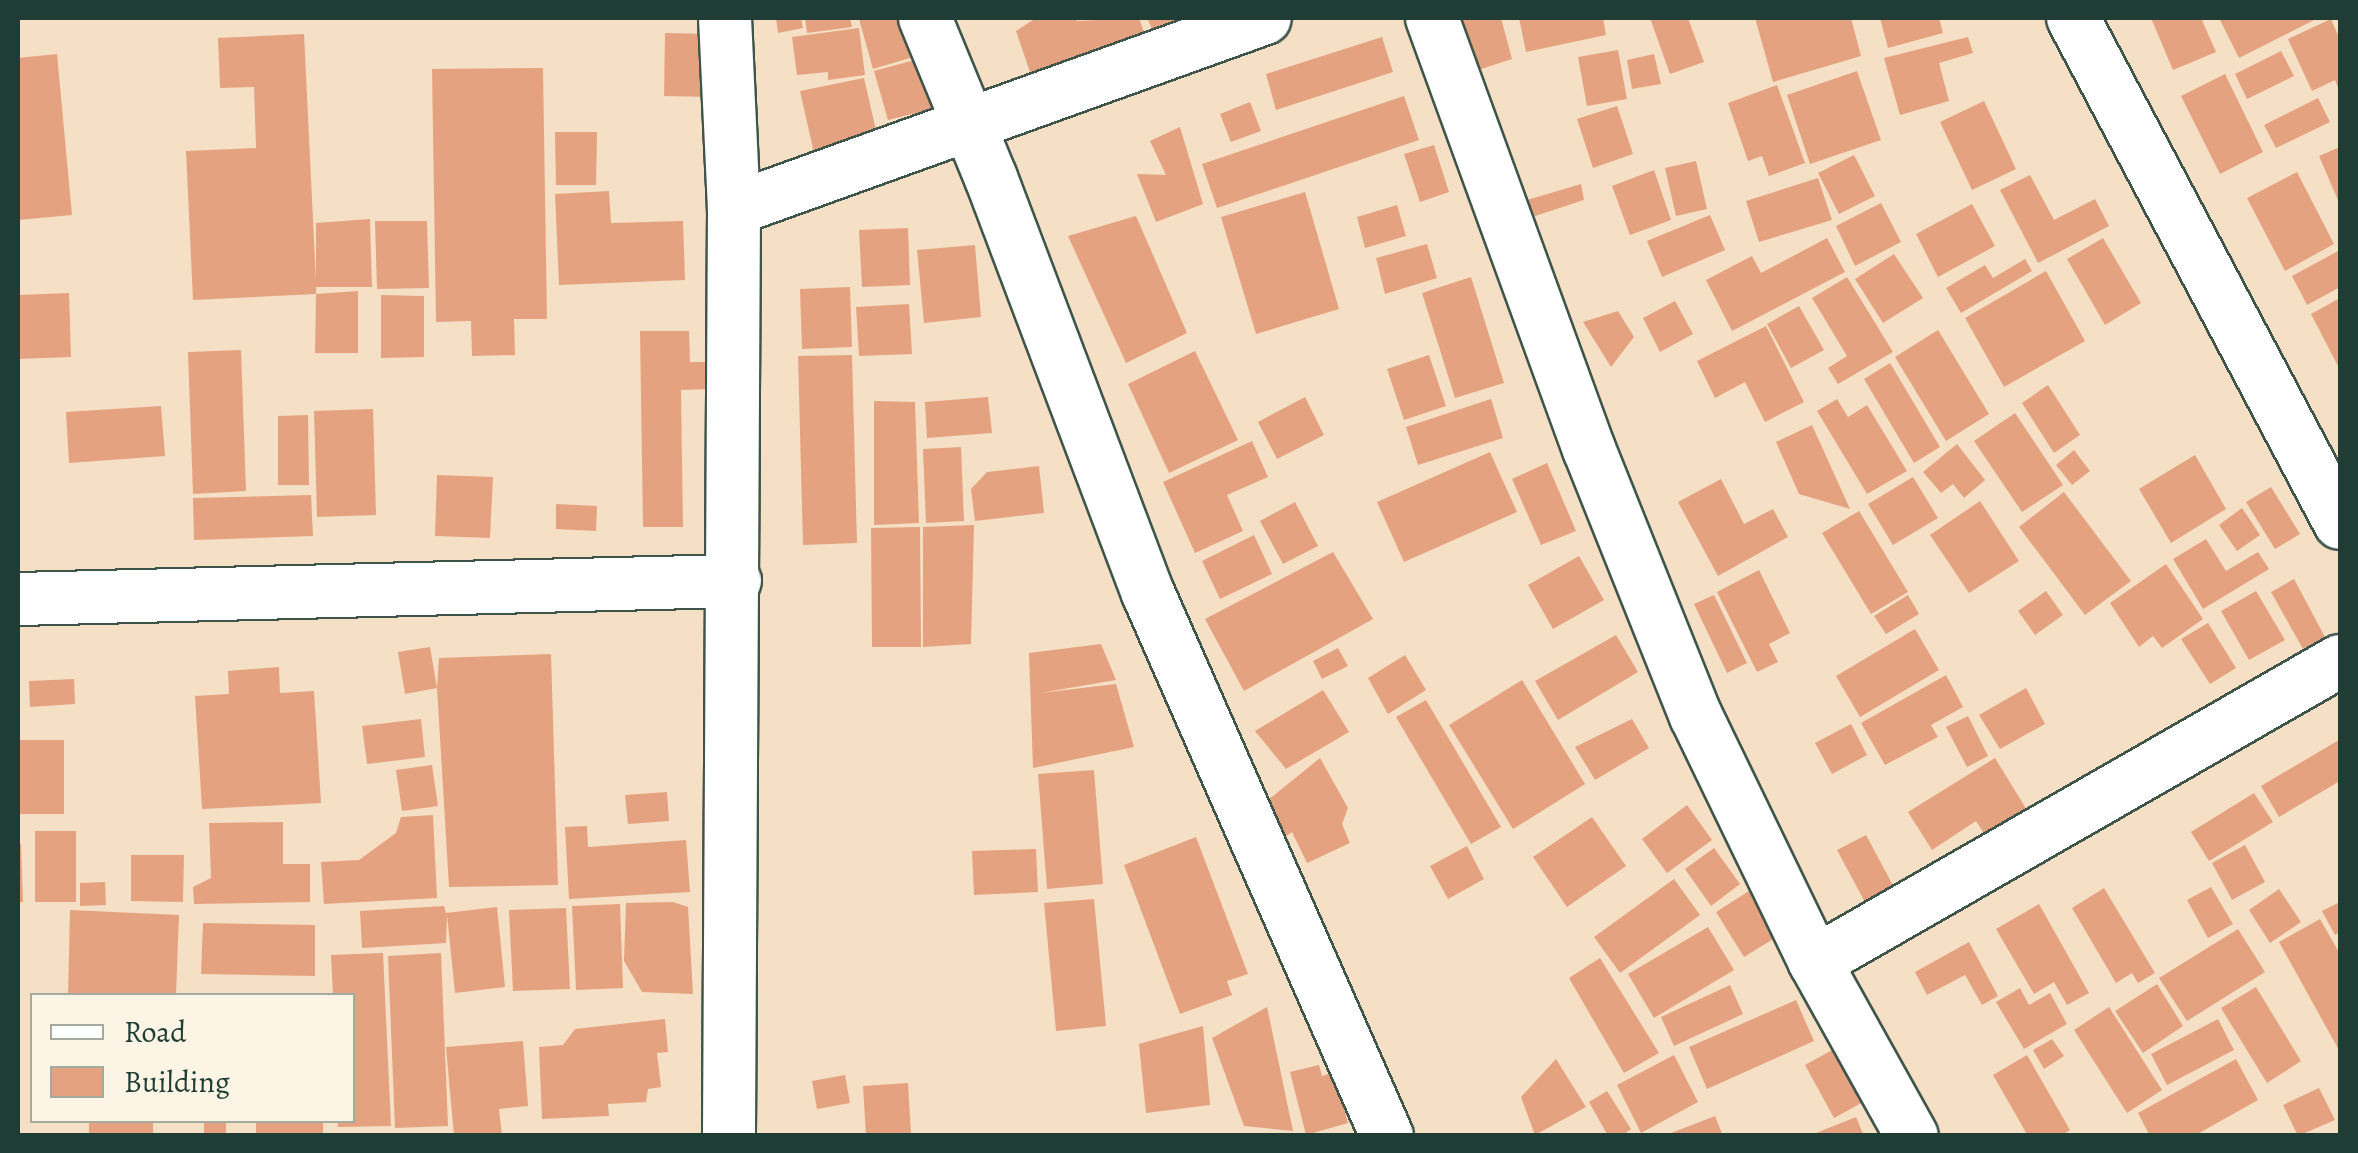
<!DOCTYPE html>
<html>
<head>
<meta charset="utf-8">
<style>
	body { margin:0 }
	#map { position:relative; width:2358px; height:1153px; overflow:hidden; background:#f5e0c5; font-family:Alegreya,serif }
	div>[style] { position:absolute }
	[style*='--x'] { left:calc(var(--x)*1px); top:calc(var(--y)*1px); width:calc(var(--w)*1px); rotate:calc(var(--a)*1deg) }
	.building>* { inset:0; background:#e5a280 }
	.roads { filter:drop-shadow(2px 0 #3f554a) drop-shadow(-2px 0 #3f554a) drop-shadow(0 2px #3f554a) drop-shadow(0 -2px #3f554a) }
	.minor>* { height:52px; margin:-26px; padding:0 26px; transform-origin:26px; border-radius:26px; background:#fff }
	span { translate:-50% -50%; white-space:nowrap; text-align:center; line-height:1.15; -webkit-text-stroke:9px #fcf5e5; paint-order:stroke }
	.frame { position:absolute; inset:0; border:20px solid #1f3d34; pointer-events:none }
	.legend { position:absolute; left:30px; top:993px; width:325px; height:130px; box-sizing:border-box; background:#fcf5e5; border:2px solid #a4ab9e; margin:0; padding:12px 18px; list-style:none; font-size:30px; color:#1f3d34 }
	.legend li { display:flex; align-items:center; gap:20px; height:50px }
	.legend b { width:50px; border:2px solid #a4ab9e }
</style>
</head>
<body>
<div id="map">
	<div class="building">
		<i style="clip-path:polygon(776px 18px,801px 18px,803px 28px,778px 33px)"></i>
		<i style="clip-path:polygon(805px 18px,850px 18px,852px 27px,807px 33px)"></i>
		<i style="clip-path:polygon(909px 18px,920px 55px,873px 69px,859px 19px)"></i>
		<i style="clip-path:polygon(1036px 18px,1075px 18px,1077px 21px,1139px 18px,1148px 44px,1034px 84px,1016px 31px)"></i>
		<i style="clip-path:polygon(1147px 18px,1200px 18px,1156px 37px)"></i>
		<i style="clip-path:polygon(1464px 18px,1501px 18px,1512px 59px,1475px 71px,1456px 22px)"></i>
		<i style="clip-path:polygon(1519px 18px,1603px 18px,1606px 35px,1526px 52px)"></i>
		<i style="clip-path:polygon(1650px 18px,1688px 18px,1704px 62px,1670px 74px)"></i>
		<i style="clip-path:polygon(1755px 18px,1851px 18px,1861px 56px,1773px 82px)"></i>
		<i style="clip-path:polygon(1880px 18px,1939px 18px,1943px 33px,1888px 48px)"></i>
		<i style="clip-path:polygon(2151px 18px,2201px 18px,2216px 52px,2173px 70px)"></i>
		<i style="clip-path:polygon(2219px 18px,2318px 18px,2239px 58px)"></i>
		<i style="clip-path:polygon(2331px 19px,2340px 40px,2340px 93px,2335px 80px,2312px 91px,2288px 39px)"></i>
		<i style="clip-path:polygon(859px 28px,865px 75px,828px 80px,828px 72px,797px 75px,792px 37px)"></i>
		<i style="clip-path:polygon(665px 33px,711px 34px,710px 97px,664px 96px)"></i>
		<i style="clip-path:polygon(304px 34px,316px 281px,316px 223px,370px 219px,372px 287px,316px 287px,316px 294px,358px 291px,358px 353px,315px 353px,316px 294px,193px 300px,186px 151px,256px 148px,254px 87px,220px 88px,218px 38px)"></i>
		<i style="clip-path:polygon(1382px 37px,1393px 72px,1276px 110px,1266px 74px)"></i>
		<i style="clip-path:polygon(1968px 37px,1973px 53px,1939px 63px,1949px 101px,1900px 115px,1884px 58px)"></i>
		<i style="clip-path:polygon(1618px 50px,1627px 99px,1587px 106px,1578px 57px)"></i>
		<i style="clip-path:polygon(2281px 51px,2294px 76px,2247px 99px,2235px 74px)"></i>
		<i style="clip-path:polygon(57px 54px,72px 215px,18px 220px,18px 58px)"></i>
		<i style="clip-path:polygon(1654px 54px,1661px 84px,1632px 89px,1627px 60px)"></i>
		<i style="clip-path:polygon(922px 58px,936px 108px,888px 120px,874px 71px)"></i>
		<i style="clip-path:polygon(543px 68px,547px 319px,514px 319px,515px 355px,472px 356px,471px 321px,436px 322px,432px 69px)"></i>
		<i style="clip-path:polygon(1857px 71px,1881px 140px,1810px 164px,1787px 95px)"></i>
		<i style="clip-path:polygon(2225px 74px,2263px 152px,2220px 174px,2181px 96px)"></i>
		<i style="clip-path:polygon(864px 78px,878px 139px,814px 153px,800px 91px)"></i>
		<i style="clip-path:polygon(1777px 85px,1805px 163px,1769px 176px,1762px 156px,1748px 161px,1728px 103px)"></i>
		<i style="clip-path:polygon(1404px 96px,1419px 140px,1217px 208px,1202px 164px)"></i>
		<i style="clip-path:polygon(2318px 98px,2330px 122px,2276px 148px,2264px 125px)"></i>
		<i style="clip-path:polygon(1984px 101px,2016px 169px,1972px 190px,1940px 122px)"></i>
		<i style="clip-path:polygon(1250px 102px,1261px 131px,1231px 142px,1220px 114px)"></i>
		<i style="clip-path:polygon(1617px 106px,1633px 154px,1593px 168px,1577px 119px)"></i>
		<i style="clip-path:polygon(1180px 127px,1203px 204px,1156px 222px,1137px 174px,1166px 175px,1150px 141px)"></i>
		<i style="clip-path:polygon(555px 132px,597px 132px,596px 185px,556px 185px)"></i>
		<i style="clip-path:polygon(1434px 145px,1449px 192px,1420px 202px,1404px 154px)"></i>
		<i style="clip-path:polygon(2340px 147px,2340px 205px,2319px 156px)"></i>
		<i style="clip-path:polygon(1854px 155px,1875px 196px,1839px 214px,1818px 173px)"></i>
		<i style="clip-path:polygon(1696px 161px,1707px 209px,1676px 216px,1665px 168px)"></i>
		<i style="clip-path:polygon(1654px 170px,1671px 220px,1630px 235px,1612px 186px)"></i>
		<i style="clip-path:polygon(2297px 172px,2334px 244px,2285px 271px,2247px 198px)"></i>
		<i style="clip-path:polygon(2030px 175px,2054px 220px,2095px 199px,2109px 226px,2038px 263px,2000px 190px)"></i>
		<i style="clip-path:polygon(1818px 178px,1832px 220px,1759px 242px,1746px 201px)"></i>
		<i style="clip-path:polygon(1581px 184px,1584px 200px,1529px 218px,1527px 200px)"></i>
		<i style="clip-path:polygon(609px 191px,611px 223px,683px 221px,685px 280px,559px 285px,555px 194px)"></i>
		<i style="clip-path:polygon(1305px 192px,1339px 309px,1256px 334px,1221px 217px)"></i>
		<i style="clip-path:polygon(1881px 203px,1901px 242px,1855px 266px,1836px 226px)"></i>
		<i style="clip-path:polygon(1972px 204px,1995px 246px,1938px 277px,1916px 234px)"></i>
		<i style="clip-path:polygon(1397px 205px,1406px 236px,1365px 248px,1357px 217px)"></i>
		<i style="clip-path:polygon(1710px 215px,1725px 250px,1662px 277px,1647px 241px)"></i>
		<i style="clip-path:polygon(1136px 216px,1187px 333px,1126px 363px,1068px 236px)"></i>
		<i style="clip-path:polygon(375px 221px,427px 221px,429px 288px,377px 289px)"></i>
		<i style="clip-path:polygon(908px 228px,910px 285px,862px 287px,859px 230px)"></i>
		<i style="clip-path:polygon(1827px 238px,1845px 272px,1732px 331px,1706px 280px,1752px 256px,1761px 273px)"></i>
		<i style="clip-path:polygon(2103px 238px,2141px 303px,2105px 325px,2067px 259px)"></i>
		<i style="clip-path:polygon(1427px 244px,1437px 278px,1385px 294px,1376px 258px)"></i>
		<i style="clip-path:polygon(975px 245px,981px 317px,924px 323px,917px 250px)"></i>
		<i style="clip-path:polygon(2340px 250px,2340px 287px,2307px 305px,2292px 276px)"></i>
		<i style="clip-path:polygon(1894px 254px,1923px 298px,1883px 323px,1855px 279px)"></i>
		<i style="clip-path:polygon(2025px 259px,2032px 271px,1961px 313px,1946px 288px,1985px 265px,1993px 278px)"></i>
		<i style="clip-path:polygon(2046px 271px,2085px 341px,2004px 387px,1965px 318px)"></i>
		<i style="clip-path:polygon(1471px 277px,1504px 383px,1455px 398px,1422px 293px)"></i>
		<i style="clip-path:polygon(1847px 277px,1893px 352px,1838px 384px,1828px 368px,1847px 356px,1812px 298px)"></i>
		<i style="clip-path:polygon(850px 287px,852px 347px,802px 349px,800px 289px)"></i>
		<i style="clip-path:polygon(69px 293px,71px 357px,18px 359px,18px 295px)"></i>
		<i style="clip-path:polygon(381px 295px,424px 296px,424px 357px,381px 358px)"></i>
		<i style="clip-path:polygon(2340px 298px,2340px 370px,2311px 314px)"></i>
		<i style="clip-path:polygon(1675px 301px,1693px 334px,1660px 352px,1643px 318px)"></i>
		<i style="clip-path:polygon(909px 304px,912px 354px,859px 356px,856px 307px)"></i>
		<i style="clip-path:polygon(1799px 306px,1824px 350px,1791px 368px,1767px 324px)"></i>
		<i style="clip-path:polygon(1618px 311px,1634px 337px,1611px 367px,1583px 322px)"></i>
		<i style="clip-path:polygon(1766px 326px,1804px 402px,1765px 422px,1745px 382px,1715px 398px,1697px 361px)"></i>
		<i style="clip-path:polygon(1938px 330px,1989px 414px,1946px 441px,1895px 357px)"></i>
		<i style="clip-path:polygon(640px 331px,689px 331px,690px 362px,711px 362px,711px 389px,681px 390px,683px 527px,643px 527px)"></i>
		<i style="clip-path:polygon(241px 350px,246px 491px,193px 494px,188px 352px)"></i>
		<i style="clip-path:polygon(1195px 351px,1238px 440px,1169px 473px,1128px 384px)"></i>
		<i style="clip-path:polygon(852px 355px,857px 543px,803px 545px,798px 356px)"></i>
		<i style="clip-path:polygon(1429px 355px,1446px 406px,1404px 420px,1387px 369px)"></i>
		<i style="clip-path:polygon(1890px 363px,1940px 447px,1914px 463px,1864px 379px)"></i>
		<i style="clip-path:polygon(2048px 385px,2080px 435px,2054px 453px,2022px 403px)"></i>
		<i style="clip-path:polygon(988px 397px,992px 433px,927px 438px,925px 402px)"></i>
		<i style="clip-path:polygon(1305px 397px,1324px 435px,1277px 459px,1258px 422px)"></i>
		<i style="clip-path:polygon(1491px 399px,1503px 438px,1418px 465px,1406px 427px)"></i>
		<i style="clip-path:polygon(1837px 399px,1848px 417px,1867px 405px,1907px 471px,1867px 494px,1817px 411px)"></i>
		<i style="clip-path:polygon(874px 401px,915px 402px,919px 523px,874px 525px)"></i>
		<i style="clip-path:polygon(161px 406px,165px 456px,69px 463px,66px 412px)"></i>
		<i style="clip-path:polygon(373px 409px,376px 515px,317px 517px,314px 411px)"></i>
		<i style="clip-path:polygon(2015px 413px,2063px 485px,2022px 512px,1974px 441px)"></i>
		<i style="clip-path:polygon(308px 415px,309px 485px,278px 485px,278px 416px)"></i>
		<i style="clip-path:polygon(1812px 425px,1850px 509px,1799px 494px,1776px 442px)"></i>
		<i style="clip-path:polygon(1252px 441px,1268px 477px,1227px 495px,1243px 531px,1195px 553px,1163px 482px)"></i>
		<i style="clip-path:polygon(1957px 444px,1985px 480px,1964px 498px,1953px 484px,1941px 493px,1923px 472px)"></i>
		<i style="clip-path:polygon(961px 447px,964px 521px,926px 523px,923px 449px)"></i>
		<i style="clip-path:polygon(2074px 450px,2090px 471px,2072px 485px,2056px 465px)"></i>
		<i style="clip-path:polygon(1490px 452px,1517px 512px,1404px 562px,1377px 502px)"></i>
		<i style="clip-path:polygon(2195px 455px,2226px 509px,2171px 543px,2139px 489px)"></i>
		<i style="clip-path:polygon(1547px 463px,1576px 531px,1541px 545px,1512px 479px)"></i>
		<i style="clip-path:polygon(1039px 466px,1044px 513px,975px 521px,971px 489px,987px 472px)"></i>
		<i style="clip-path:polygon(437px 475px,493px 477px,490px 538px,435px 536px)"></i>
		<i style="clip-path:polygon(1913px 477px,1938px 518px,1893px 545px,1868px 504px)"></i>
		<i style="clip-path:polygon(1721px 479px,1744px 524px,1773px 509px,1788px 537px,1718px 576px,1678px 502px)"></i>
		<i style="clip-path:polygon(2271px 487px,2300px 534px,2275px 549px,2246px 502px)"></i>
		<i style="clip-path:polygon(2064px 492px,2131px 581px,2085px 615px,2019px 527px)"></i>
		<i style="clip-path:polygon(311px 495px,313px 536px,194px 540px,193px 498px)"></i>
		<i style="clip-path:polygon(1980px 501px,2019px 561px,1969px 593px,1930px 535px)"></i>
		<i style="clip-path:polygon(1295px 502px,1318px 546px,1283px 564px,1260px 521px)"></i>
		<i style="clip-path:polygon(556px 504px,597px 506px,596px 531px,556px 529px)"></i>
		<i style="clip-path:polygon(2242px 508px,2260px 535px,2237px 551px,2219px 525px)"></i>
		<i style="clip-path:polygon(1859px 511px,1908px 592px,1871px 614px,1822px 533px)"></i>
		<i style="clip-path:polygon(974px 525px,971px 644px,923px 647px,923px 527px)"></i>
		<i style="clip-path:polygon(920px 527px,921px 647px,872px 647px,871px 528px)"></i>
		<i style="clip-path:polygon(1254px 535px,1272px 574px,1220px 599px,1202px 561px)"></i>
		<i style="clip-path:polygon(2206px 539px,2226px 571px,2258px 552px,2269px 569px,2203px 609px,2173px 559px)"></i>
		<i style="clip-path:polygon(1333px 552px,1373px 619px,1244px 691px,1205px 619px)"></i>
		<i style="clip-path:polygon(1579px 556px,1604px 600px,1553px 629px,1528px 585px)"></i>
		<i style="clip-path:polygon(2166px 564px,2203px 619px,2162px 648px,2153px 636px,2139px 647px,2110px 603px)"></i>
		<i style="clip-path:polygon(1759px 570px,1790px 633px,1769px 644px,1778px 662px,1757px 672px,1717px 592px)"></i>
		<i style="clip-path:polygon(2294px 579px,2325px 637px,2303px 649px,2271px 592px)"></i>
		<i style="clip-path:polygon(2046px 591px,2063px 615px,2035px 635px,2018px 611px)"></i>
		<i style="clip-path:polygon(2256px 591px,2285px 640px,2249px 660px,2221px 611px)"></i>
		<i style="clip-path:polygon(1714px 595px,1747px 663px,1727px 673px,1694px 604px)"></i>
		<i style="clip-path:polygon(1908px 595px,1919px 614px,1886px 634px,1874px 616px)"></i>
		<i style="clip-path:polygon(2208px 623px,2236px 668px,2210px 684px,2181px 639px)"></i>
		<i style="clip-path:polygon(1915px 629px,1939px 670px,1860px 717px,1836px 676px)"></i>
		<i style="clip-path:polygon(1616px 635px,1638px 672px,1558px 720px,1535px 681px)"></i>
		<i style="clip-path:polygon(1101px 644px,1116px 680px,1040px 693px,1116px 684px,1134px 747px,1033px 768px,1029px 653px)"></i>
		<i style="clip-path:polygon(430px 647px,437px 688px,405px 694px,398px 652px)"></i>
		<i style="clip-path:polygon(1338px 648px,1348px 666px,1322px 679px,1313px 661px)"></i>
		<i style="clip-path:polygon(551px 654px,558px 885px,449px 887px,437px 688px,439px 658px)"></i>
		<i style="clip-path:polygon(1405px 655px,1426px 690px,1388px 714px,1368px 678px)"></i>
		<i style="clip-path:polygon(279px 667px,280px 693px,314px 691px,321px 803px,202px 809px,195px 696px,229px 694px,228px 671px)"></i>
		<i style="clip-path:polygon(1946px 675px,1963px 707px,1931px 725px,1938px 737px,1885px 765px,1861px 723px)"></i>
		<i style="clip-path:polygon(74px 679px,75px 704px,30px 707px,29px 681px)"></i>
		<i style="clip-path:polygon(1522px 680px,1585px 784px,1513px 829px,1449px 725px)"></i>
		<i style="clip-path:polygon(2026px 688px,2045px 724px,2000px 749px,1979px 715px)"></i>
		<i style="clip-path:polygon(1323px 690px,1349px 732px,1286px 769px,1255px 731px)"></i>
		<i style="clip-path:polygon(1426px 700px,1501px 827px,1471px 844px,1396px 717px)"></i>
		<i style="clip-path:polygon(1968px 716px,1988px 756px,1967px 767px,1946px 727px)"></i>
		<i style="clip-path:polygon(421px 719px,425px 757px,367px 764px,362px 726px)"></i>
		<i style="clip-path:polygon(1632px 719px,1649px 748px,1595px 780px,1575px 747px)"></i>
		<i style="clip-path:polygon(1851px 724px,1867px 755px,1832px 774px,1815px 743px)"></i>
		<i style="clip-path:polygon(18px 740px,64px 740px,64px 814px,18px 814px)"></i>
		<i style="clip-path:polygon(2339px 740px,2340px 781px,2279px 817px,2261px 786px)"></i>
		<i style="clip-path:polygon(1320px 758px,1348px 808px,1342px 824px,1350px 843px,1307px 863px,1292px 832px,1284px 838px,1268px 800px)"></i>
		<i style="clip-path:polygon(1995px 758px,2030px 815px,1989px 841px,1976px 821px,1932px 850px,1908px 812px)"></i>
		<i style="clip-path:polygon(432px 765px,438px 806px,402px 811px,396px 770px)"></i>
		<i style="clip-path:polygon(1094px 770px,1103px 884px,1047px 889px,1038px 774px)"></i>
		<i style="clip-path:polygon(667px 792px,669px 821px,628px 824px,625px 795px)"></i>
		<i style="clip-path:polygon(2254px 793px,2273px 822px,2209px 861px,2191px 832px)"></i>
		<i style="clip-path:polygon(1687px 805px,1712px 840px,1667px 873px,1642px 839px)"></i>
		<i style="clip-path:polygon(433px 815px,437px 898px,324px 904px,321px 862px,359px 860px,396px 833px,401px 817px)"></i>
		<i style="clip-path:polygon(1592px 817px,1626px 866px,1567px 907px,1533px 857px)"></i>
		<i style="clip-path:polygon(283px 822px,283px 864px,310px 864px,310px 902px,194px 904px,193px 887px,211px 878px,209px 823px)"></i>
		<i style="clip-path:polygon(587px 826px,588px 847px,686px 840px,690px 892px,569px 899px,565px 827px)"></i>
		<i style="clip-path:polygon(35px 831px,76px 831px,76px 902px,35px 902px)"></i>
		<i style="clip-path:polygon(1866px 835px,1896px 891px,1867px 906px,1837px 850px)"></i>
		<i style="clip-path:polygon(1196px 837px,1248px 974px,1227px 981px,1232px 995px,1180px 1014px,1124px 865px)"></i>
		<i style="clip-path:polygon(18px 844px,21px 844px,23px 902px,18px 902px)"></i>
		<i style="clip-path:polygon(2245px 845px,2265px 882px,2232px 900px,2212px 863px)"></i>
		<i style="clip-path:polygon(1467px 846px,1484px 879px,1448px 899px,1430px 866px)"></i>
		<i style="clip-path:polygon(1714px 848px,1740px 884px,1711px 906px,1685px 869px)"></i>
		<i style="clip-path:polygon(1036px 849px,1038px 892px,974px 895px,972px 851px)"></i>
		<i style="clip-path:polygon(131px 855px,184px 855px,183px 902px,131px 901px)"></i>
		<i style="clip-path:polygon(1674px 879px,1700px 915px,1620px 973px,1594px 937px)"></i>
		<i style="clip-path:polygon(105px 882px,106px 905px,80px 906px,80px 883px)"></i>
		<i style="clip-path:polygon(2211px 887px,2233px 924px,2208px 938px,2187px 900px)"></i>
		<i style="clip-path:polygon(2104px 888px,2155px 973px,2138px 983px,2132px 973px,2116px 983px,2072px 908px)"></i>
		<i style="clip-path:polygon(2279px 889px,2301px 922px,2270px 943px,2249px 910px)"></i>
		<i style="clip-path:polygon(1749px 891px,1778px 936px,1744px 957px,1716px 912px)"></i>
		<i style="clip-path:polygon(1094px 899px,1106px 1026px,1056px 1031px,1044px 903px)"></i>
		<i style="clip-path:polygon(673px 902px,688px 907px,693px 994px,642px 992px,624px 961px,626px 903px)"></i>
		<i style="clip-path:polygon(2340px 902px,2340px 932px,2335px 935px,2322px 911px)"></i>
		<i style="clip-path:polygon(620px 904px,623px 988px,576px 990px,572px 906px)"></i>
		<i style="clip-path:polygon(2039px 904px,2089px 993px,2067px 1005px,2054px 982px,2034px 994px,1996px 929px)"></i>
		<i style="clip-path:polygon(444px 906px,446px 913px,497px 907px,505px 987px,455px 993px,447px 915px,446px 943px,362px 948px,360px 911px)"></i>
		<i style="clip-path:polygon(566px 908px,570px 989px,513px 991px,509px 910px)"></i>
		<i style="clip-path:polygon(70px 910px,179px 915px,176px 996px,68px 996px)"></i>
		<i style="clip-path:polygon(2320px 919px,2340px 954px,2340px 1052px,2279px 942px)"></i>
		<i style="clip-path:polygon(203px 923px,315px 925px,315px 976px,201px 974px)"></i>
		<i style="clip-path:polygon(1708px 927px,1734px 970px,1654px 1018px,1628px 974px)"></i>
		<i style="clip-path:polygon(2238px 929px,2265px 972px,2187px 1021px,2159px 978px)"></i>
		<i style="clip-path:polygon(1969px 942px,1998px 996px,1982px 1005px,1965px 975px,1927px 995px,1915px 972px)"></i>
		<i style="clip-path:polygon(383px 953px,391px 1126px,338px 1127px,337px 1120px,352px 1120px,352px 996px,333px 996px,331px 955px)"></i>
		<i style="clip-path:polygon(441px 953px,448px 1126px,395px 1128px,388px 956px)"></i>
		<i style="clip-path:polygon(1600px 958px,1659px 1053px,1624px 1073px,1569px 978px)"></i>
		<i style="clip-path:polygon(2157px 984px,2183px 1026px,2143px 1053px,2115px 1011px)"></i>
		<i style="clip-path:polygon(1730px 985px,1743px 1014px,1674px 1046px,1661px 1017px)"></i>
		<i style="clip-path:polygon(2256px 987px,2301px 1061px,2267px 1083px,2221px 1008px)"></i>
		<i style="clip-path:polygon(2020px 988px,2029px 1005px,2050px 993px,2067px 1024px,2024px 1049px,1996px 1002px)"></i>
		<i style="clip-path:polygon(1796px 1000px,1814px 1041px,1707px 1089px,1689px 1047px)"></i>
		<i style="clip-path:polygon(1267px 1007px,1293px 1131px,1244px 1126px,1212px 1038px)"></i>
		<i style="clip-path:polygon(2109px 1007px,2162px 1090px,2127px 1113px,2074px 1030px)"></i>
		<i style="clip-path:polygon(665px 1019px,668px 1052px,657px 1053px,661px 1087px,648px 1089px,646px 1102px,608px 1104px,609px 1116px,542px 1119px,539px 1047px,563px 1045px,575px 1029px)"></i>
		<i style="clip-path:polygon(2218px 1019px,2234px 1050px,2167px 1085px,2151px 1054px)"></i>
		<i style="clip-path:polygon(1203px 1026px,1210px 1105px,1146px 1113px,1139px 1044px)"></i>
		<i style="clip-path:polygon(2052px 1039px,2064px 1056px,2044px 1069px,2033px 1050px)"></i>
		<i style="clip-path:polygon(523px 1041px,528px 1106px,499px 1109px,502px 1136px,454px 1136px,446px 1047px)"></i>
		<i style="clip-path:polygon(1836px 1048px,1865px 1101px,1834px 1118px,1805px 1065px)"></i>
		<i style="clip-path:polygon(1674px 1055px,1698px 1102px,1641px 1133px,1617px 1085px)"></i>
		<i style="clip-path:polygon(2027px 1055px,2070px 1130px,2061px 1136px,2028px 1136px,1993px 1075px)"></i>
		<i style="clip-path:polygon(1556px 1059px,1586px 1107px,1535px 1135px,1521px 1097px)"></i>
		<i style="clip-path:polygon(2236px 1059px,2258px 1100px,2194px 1136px,2150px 1136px,2138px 1113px)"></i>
		<i style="clip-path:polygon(1319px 1065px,1322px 1076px,1334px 1072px,1348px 1123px,1306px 1135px,1290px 1072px)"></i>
		<i style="clip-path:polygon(845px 1075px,850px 1103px,817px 1109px,812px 1081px)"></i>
		<i style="clip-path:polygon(908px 1083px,911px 1133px,866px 1136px,863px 1086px)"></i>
		<i style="clip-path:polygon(2319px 1088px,2335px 1120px,2298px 1136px,2283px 1105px)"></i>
		<i style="clip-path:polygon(1607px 1091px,1631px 1129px,1622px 1136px,1608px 1136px,1589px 1102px)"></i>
		<i style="clip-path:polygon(1715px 1116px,1723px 1136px,1666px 1136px,1666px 1135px)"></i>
		<i style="clip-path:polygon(1856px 1117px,1864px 1136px,1811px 1136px,1811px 1135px)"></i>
		<i style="clip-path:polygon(89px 1120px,153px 1120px,153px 1136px,89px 1136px)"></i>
		<i style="clip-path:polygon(204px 1120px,226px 1120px,226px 1136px,204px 1136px)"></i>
		<i style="clip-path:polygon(256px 1120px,323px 1120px,323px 1136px,256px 1136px)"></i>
	</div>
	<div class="roads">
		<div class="minor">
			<i style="--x:725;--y:18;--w:191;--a:87.3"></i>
			<i style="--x:734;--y:209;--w:927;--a:90.31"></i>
			<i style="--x:925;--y:18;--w:173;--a:67.6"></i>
			<i style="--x:991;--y:178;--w:444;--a:69.3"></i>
			<i style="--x:1148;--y:593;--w:593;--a:66.24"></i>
			<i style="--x:1432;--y:18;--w:459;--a:70"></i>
			<i style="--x:1589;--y:449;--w:288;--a:68.2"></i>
			<i style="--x:1696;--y:716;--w:273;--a:64.2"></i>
			<i style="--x:1815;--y:962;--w:199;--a:60.9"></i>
			<i style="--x:2073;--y:18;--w:571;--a:62.13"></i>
			<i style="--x:734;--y:209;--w:564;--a:-19.78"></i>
			<i style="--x:18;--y:599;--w:717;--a:-1.44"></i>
			<i style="--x:1815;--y:962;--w:605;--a:-29.83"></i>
		</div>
	</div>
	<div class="frame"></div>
	<ul class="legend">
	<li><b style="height:12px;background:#fff"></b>Road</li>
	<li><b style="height:28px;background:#e5a280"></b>Building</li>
	</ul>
</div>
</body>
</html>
